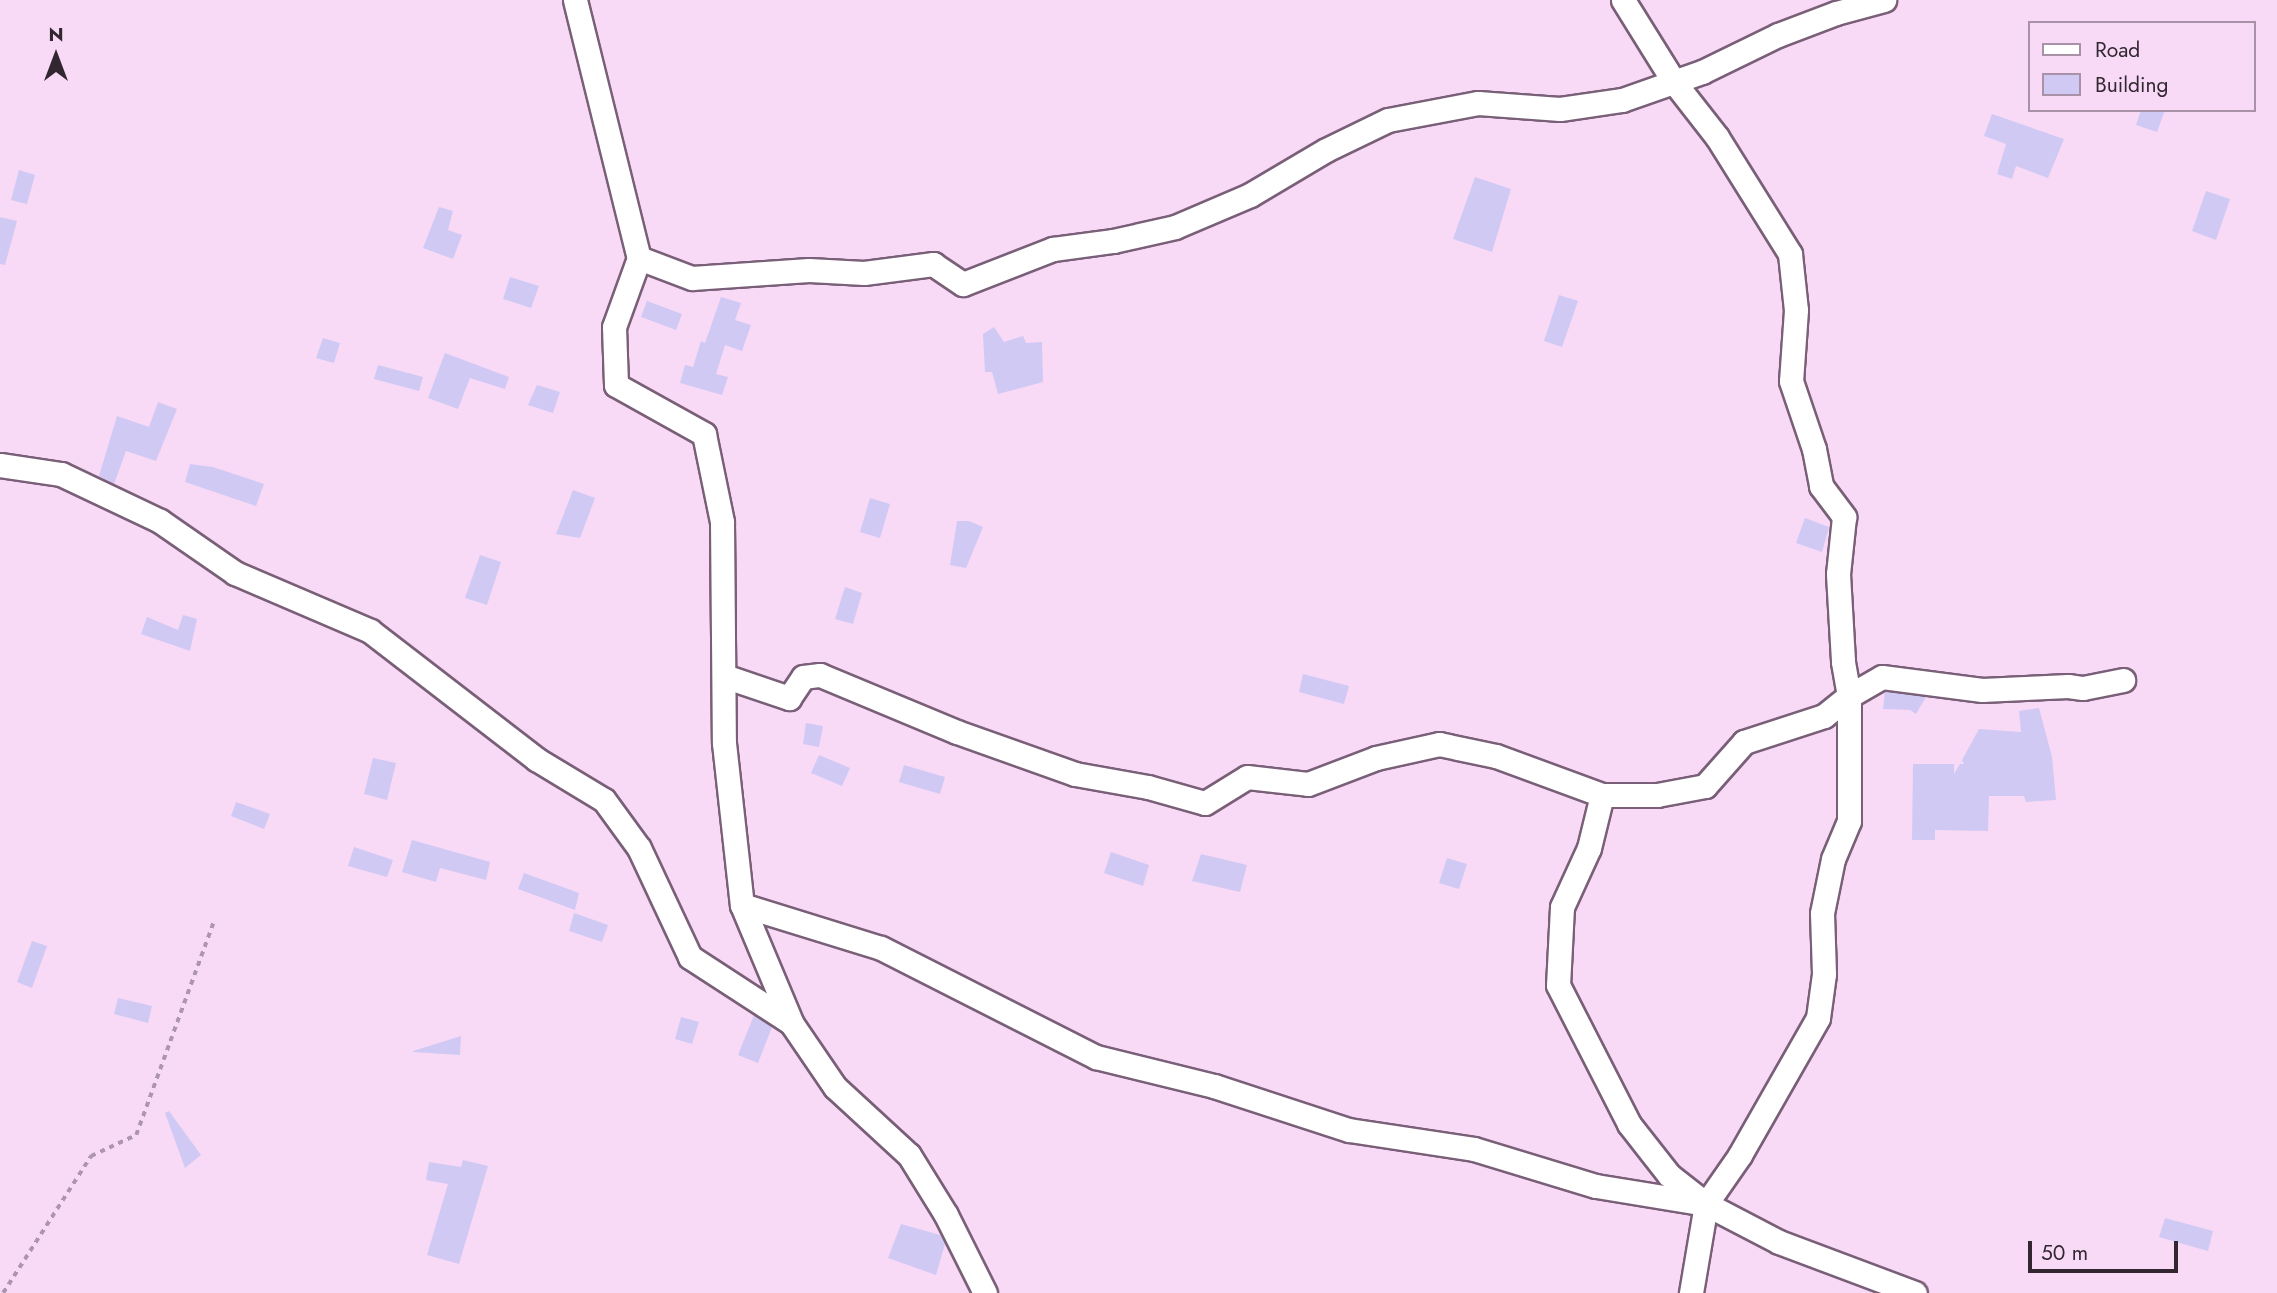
<!DOCTYPE html>
<html>
<head>
<meta charset="utf-8">
<style>
	body { margin:0 }
	#map { position:relative; width:2277px; height:1293px; overflow:hidden; background:#f8daf6; font-family:Jost,sans-serif }
	div>[style] { position:absolute }
	[style*='--x'] { left:calc(var(--x)*1px); top:calc(var(--y)*1px); width:calc(var(--w)*1px); rotate:calc(var(--a)*1deg) }
	.building>* { inset:0; background:#d0c9f4 }
	.path>* { height:3.5px; margin-top:-1.75px; transform-origin:0; background:repeating-linear-gradient(90deg,#ad96ac 0 5px,transparent 0 10px) }
	.roads { filter:drop-shadow(2px 0 #795f77) drop-shadow(-2px 0 #795f77) drop-shadow(0 2px #795f77) drop-shadow(0 -2px #795f77) }
	.minor>* { height:23px; margin:-11.5px; padding:0 11.5px; transform-origin:11.5px; border-radius:11.5px; background:#fff }
	span { translate:-50% -50%; white-space:nowrap; text-align:center; line-height:1.15; -webkit-text-stroke:6px #f8daf6; paint-order:stroke }
	.legend { position:absolute; left:2028px; top:21px; width:228px; height:91px; box-sizing:border-box; background:#f8daf6; border:2px solid #a992a7; margin:0; padding:9px 12px; list-style:none; font-size:21px; color:#322731 }
	.legend li { display:flex; align-items:center; gap:14px; height:35px }
	.legend b { width:35px; border:2px solid #a992a7 }
	.north { position:absolute; left:21px; top:21px; width:70px; height:70px; -webkit-text-stroke:5px #f8daf6; paint-order:stroke; rotate:0deg; font-size:19px; font-weight:700; line-height:28px; text-align:center; color:#322731 }
	.north::after { content:''; display:block; margin:auto; width:24px; height:32px; background:#322731; clip-path:polygon(50% 0,100% 100%,50% 72%,0 100%) }
	.scale { position:absolute; left:2028px; top:1241px; width:150px; height:32px; box-sizing:border-box; border:4px solid #322731; border-top:0; padding-left:9px; font-size:21px; line-height:24px; white-space:nowrap; color:#322731; -webkit-text-stroke:5px #f8daf6; paint-order:stroke }
</style>
</head>
<body>
<div id="map">
	<div class="building">
		<i style="clip-path:polygon(2141px 110px,2165px 110px,2157px 132px,2136px 125px)"></i>
		<i style="clip-path:polygon(1992px 114px,2064px 139px,2048px 178px,2016px 166px,2012px 179px,1997px 174px,2006px 144px,1984px 136px)"></i>
		<i style="clip-path:polygon(19px 170px,35px 175px,27px 204px,11px 200px)"></i>
		<i style="clip-path:polygon(1475px 177px,1511px 189px,1492px 252px,1453px 239px)"></i>
		<i style="clip-path:polygon(2206px 191px,2230px 199px,2216px 240px,2192px 231px)"></i>
		<i style="clip-path:polygon(439px 207px,453px 211px,448px 230px,462px 235px,453px 259px,423px 248px)"></i>
		<i style="clip-path:polygon(0 217px,17px 221px,5px 265px,0 264px)"></i>
		<i style="clip-path:polygon(510px 277px,539px 286px,531px 308px,503px 299px)"></i>
		<i style="clip-path:polygon(1559px 295px,1578px 301px,1562px 347px,1544px 341px)"></i>
		<i style="clip-path:polygon(721px 297px,741px 303px,735px 320px,751px 325px,742px 351px,725px 345px,716px 374px,728px 377px,722px 395px,680px 383px,685px 365px,693px 367px,701px 341px,705px 343px)"></i>
		<i style="clip-path:polygon(647px 301px,682px 314px,676px 330px,641px 317px)"></i>
		<i style="clip-path:polygon(994px 327px,1004px 342px,1023px 336px,1026px 343px,1042px 342px,1043px 382px,998px 394px,992px 372px,985px 372px,983px 334px)"></i>
		<i style="clip-path:polygon(323px 338px,340px 343px,334px 363px,316px 358px)"></i>
		<i style="clip-path:polygon(445px 353px,509px 377px,505px 389px,470px 378px,458px 409px,428px 398px)"></i>
		<i style="clip-path:polygon(378px 365px,423px 377px,419px 391px,374px 379px)"></i>
		<i style="clip-path:polygon(537px 385px,560px 392px,553px 413px,528px 405px)"></i>
		<i style="clip-path:polygon(158px 402px,177px 409px,156px 461px,126px 451px,114px 484px,99px 476px,117px 416px,149px 427px)"></i>
		<i style="clip-path:polygon(190px 464px,213px 467px,264px 484px,256px 506px,185px 482px)"></i>
		<i style="clip-path:polygon(573px 490px,595px 498px,580px 538px,556px 534px)"></i>
		<i style="clip-path:polygon(870px 498px,890px 504px,880px 538px,860px 532px)"></i>
		<i style="clip-path:polygon(1805px 518px,1829px 527px,1822px 552px,1796px 543px)"></i>
		<i style="clip-path:polygon(957px 521px,969px 521px,983px 527px,966px 568px,950px 565px)"></i>
		<i style="clip-path:polygon(480px 555px,501px 562px,487px 605px,465px 598px)"></i>
		<i style="clip-path:polygon(845px 587px,862px 593px,853px 624px,835px 619px)"></i>
		<i style="clip-path:polygon(183px 615px,197px 619px,190px 651px,141px 634px,147px 617px,178px 630px)"></i>
		<i style="clip-path:polygon(1303px 674px,1349px 686px,1344px 704px,1299px 692px)"></i>
		<i style="clip-path:polygon(1885px 691px,1926px 697px,1916px 714px,1910px 710px,1883px 709px)"></i>
		<i style="clip-path:polygon(2039px 708px,2052px 757px,2056px 800px,2026px 802px,2024px 796px,1989px 796px,1988px 831px,1935px 830px,1935px 840px,1912px 840px,1913px 764px,1954px 764px,1954px 774px,1960px 764px,1964px 764px,1962px 760px,1979px 729px,2021px 732px,2019px 711px)"></i>
		<i style="clip-path:polygon(806px 723px,823px 726px,819px 747px,803px 744px)"></i>
		<i style="clip-path:polygon(819px 755px,850px 768px,842px 786px,811px 773px)"></i>
		<i style="clip-path:polygon(373px 758px,396px 763px,387px 800px,364px 794px)"></i>
		<i style="clip-path:polygon(904px 765px,945px 777px,940px 794px,899px 782px)"></i>
		<i style="clip-path:polygon(236px 802px,270px 814px,264px 829px,231px 816px)"></i>
		<i style="clip-path:polygon(412px 840px,490px 862px,486px 880px,440px 868px,436px 882px,402px 872px)"></i>
		<i style="clip-path:polygon(354px 847px,393px 860px,387px 877px,348px 866px)"></i>
		<i style="clip-path:polygon(1111px 852px,1149px 865px,1143px 886px,1104px 873px)"></i>
		<i style="clip-path:polygon(1201px 854px,1247px 865px,1240px 892px,1192px 881px)"></i>
		<i style="clip-path:polygon(1447px 858px,1467px 864px,1459px 889px,1439px 883px)"></i>
		<i style="clip-path:polygon(524px 873px,579px 893px,575px 910px,518px 889px)"></i>
		<i style="clip-path:polygon(574px 913px,608px 925px,602px 942px,569px 931px)"></i>
		<i style="clip-path:polygon(32px 941px,47px 946px,32px 988px,17px 982px)"></i>
		<i style="clip-path:polygon(118px 998px,152px 1006px,148px 1023px,114px 1014px)"></i>
		<i style="clip-path:polygon(754px 1015px,772px 1027px,758px 1063px,738px 1055px)"></i>
		<i style="clip-path:polygon(681px 1017px,699px 1022px,692px 1044px,675px 1039px)"></i>
		<i style="clip-path:polygon(461px 1036px,460px 1055px,413px 1052px,413px 1051px)"></i>
		<i style="clip-path:polygon(169px 1111px,201px 1155px,185px 1168px,165px 1113px)"></i>
		<i style="clip-path:polygon(463px 1160px,488px 1166px,459px 1264px,427px 1255px,448px 1184px,426px 1180px,429px 1162px,461px 1167px)"></i>
		<i style="clip-path:polygon(2165px 1218px,2213px 1231px,2208px 1251px,2159px 1237px)"></i>
		<i style="clip-path:polygon(901px 1224px,940px 1235px,945px 1244px,936px 1275px,888px 1258px)"></i>
	</div>
	<div class="path">
		<i style="--x:3;--y:1293;--w:163;--a:-57.3"></i>
		<i style="--x:91;--y:1156;--w:50;--a:-25"></i>
		<i style="--x:136;--y:1135;--w:228;--a:-70"></i>
	</div>
	<div class="roads">
		<div class="minor">
			<i style="--x:575;--y:0;--w:266;--a:76.1"></i>
			<i style="--x:639;--y:258;--w:73;--a:109.9"></i>
			<i style="--x:614;--y:327;--w:58;--a:88"></i>
			<i style="--x:616;--y:385;--w:101;--a:29.1"></i>
			<i style="--x:704;--y:434;--w:90;--a:78.4"></i>
			<i style="--x:722;--y:522;--w:221;--a:89.5"></i>
			<i style="--x:724;--y:743;--w:163;--a:83.7"></i>
			<i style="--x:742;--y:905;--w:129;--a:67.2"></i>
			<i style="--x:792;--y:1024;--w:76;--a:55.7"></i>
			<i style="--x:835;--y:1087;--w:100;--a:42.6"></i>
			<i style="--x:909;--y:1155;--w:70;--a:58.3"></i>
			<i style="--x:946;--y:1215;--w:87;--a:63.4"></i>
			<i style="--x:1623;--y:0;--w:97;--a:58.1"></i>
			<i style="--x:1674;--y:82;--w:70;--a:52"></i>
			<i style="--x:1717;--y:137;--w:138;--a:58"></i>
			<i style="--x:1790;--y:254;--w:56;--a:83.9"></i>
			<i style="--x:1796;--y:310;--w:71;--a:94"></i>
			<i style="--x:1791;--y:381;--w:72;--a:71.3"></i>
			<i style="--x:1814;--y:449;--w:38;--a:79"></i>
			<i style="--x:1821;--y:486;--w:39;--a:53"></i>
			<i style="--x:1844;--y:517;--w:57;--a:96"></i>
			<i style="--x:1838;--y:574;--w:88;--a:86.7"></i>
			<i style="--x:1843;--y:662;--w:35;--a:80"></i>
			<i style="--x:1849;--y:696;--w:125;--a:90"></i>
			<i style="--x:1849;--y:821;--w:41;--a:112.8"></i>
			<i style="--x:1833;--y:859;--w:55;--a:101.5"></i>
			<i style="--x:1822;--y:913;--w:61;--a:88.1"></i>
			<i style="--x:1824;--y:974;--w:44;--a:97.8"></i>
			<i style="--x:1818;--y:1018;--w:158;--a:119.7"></i>
			<i style="--x:1740;--y:1155;--w:60;--a:124.8"></i>
			<i style="--x:1706;--y:1204;--w:90;--a:99.6"></i>
			<i style="--x:639;--y:258;--w:57;--a:20.7"></i>
			<i style="--x:692;--y:278;--w:117;--a:-3.9"></i>
			<i style="--x:809;--y:270;--w:55;--a:3.1"></i>
			<i style="--x:864;--y:273;--w:70;--a:-7.4"></i>
			<i style="--x:933;--y:264;--w:36;--a:34"></i>
			<i style="--x:963;--y:284;--w:97;--a:-21.3"></i>
			<i style="--x:1053;--y:249;--w:61;--a:-7.6"></i>
			<i style="--x:1113;--y:241;--w:64;--a:-12.7"></i>
			<i style="--x:1175;--y:227;--w:82;--a:-23.1"></i>
			<i style="--x:1250;--y:195;--w:88;--a:-30.6"></i>
			<i style="--x:1326;--y:150;--w:69;--a:-25.8"></i>
			<i style="--x:1388;--y:120;--w:92;--a:-10.7"></i>
			<i style="--x:1478;--y:103;--w:82;--a:4.2"></i>
			<i style="--x:1560;--y:109;--w:63;--a:-8.3"></i>
			<i style="--x:1622;--y:100;--w:85;--a:-19.3"></i>
			<i style="--x:1702;--y:72;--w:85;--a:-26"></i>
			<i style="--x:1778;--y:35;--w:62;--a:-20.8"></i>
			<i style="--x:1836;--y:13;--w:50;--a:-15.2"></i>
			<i style="--x:0;--y:465;--w:62;--a:8.4"></i>
			<i style="--x:61;--y:474;--w:110;--a:25.4"></i>
			<i style="--x:160;--y:521;--w:91;--a:34.7"></i>
			<i style="--x:235;--y:573;--w:147;--a:23.2"></i>
			<i style="--x:370;--y:631;--w:210;--a:37.6"></i>
			<i style="--x:536;--y:759;--w:79;--a:31.1"></i>
			<i style="--x:604;--y:800;--w:59;--a:53.9"></i>
			<i style="--x:639;--y:848;--w:120;--a:64.9"></i>
			<i style="--x:690;--y:957;--w:119;--a:33"></i>
			<i style="--x:724;--y:676;--w:69;--a:18.7"></i>
			<i style="--x:789;--y:698;--w:25;--a:-56"></i>
			<i style="--x:803;--y:677;--w:17;--a:-7"></i>
			<i style="--x:820;--y:675;--w:148;--a:22.6"></i>
			<i style="--x:957;--y:732;--w:125;--a:19.6"></i>
			<i style="--x:1075;--y:774;--w:74;--a:10.1"></i>
			<i style="--x:1148;--y:787;--w:59;--a:15.7"></i>
			<i style="--x:1205;--y:803;--w:49;--a:-31.8"></i>
			<i style="--x:1247;--y:777;--w:61;--a:6.5"></i>
			<i style="--x:1308;--y:784;--w:73;--a:-20.9"></i>
			<i style="--x:1376;--y:758;--w:65;--a:-12.5"></i>
			<i style="--x:1439;--y:744;--w:58;--a:11.9"></i>
			<i style="--x:1496;--y:756;--w:113;--a:20.2"></i>
			<i style="--x:1602;--y:795;--w:55;--a:0"></i>
			<i style="--x:1657;--y:795;--w:49;--a:-10.6"></i>
			<i style="--x:1705;--y:786;--w:59;--a:-48.4"></i>
			<i style="--x:1744;--y:742;--w:84;--a:-18"></i>
			<i style="--x:1824;--y:716;--w:32;--a:-39"></i>
			<i style="--x:1849;--y:696;--w:38;--a:-30"></i>
			<i style="--x:1882;--y:677;--w:101;--a:7.4"></i>
			<i style="--x:1982;--y:690;--w:86;--a:-2.7"></i>
			<i style="--x:2068;--y:686;--w:15;--a:8"></i>
			<i style="--x:2083;--y:688;--w:41;--a:-11.3"></i>
			<i style="--x:1602;--y:795;--w:55;--a:103.8"></i>
			<i style="--x:1589;--y:848;--w:65;--a:114.6"></i>
			<i style="--x:1562;--y:907;--w:78;--a:92.9"></i>
			<i style="--x:1558;--y:985;--w:156;--a:62.9"></i>
			<i style="--x:1629;--y:1124;--w:65;--a:51.9"></i>
			<i style="--x:1669;--y:1175;--w:47;--a:38.1"></i>
			<i style="--x:1706;--y:1204;--w:82;--a:27.5"></i>
			<i style="--x:1779;--y:1242;--w:145;--a:20.6"></i>
			<i style="--x:742;--y:905;--w:145;--a:17.2"></i>
			<i style="--x:881;--y:948;--w:241;--a:26.9"></i>
			<i style="--x:1096;--y:1057;--w:122;--a:13.8"></i>
			<i style="--x:1214;--y:1086;--w:142;--a:18.1"></i>
			<i style="--x:1349;--y:1130;--w:126;--a:8.6"></i>
			<i style="--x:1474;--y:1149;--w:127;--a:16.9"></i>
			<i style="--x:1596;--y:1186;--w:111;--a:9.3"></i>
		</div>
	</div>
	<ul class="legend">
	<li><b style="height:9px;background:#fff"></b>Road</li>
	<li><b style="height:19px;background:#d0c9f4"></b>Building</li>
	</ul>
	<div class="north">N</div>
	<div class="scale">50 m</div>
</div>
</body>
</html>
